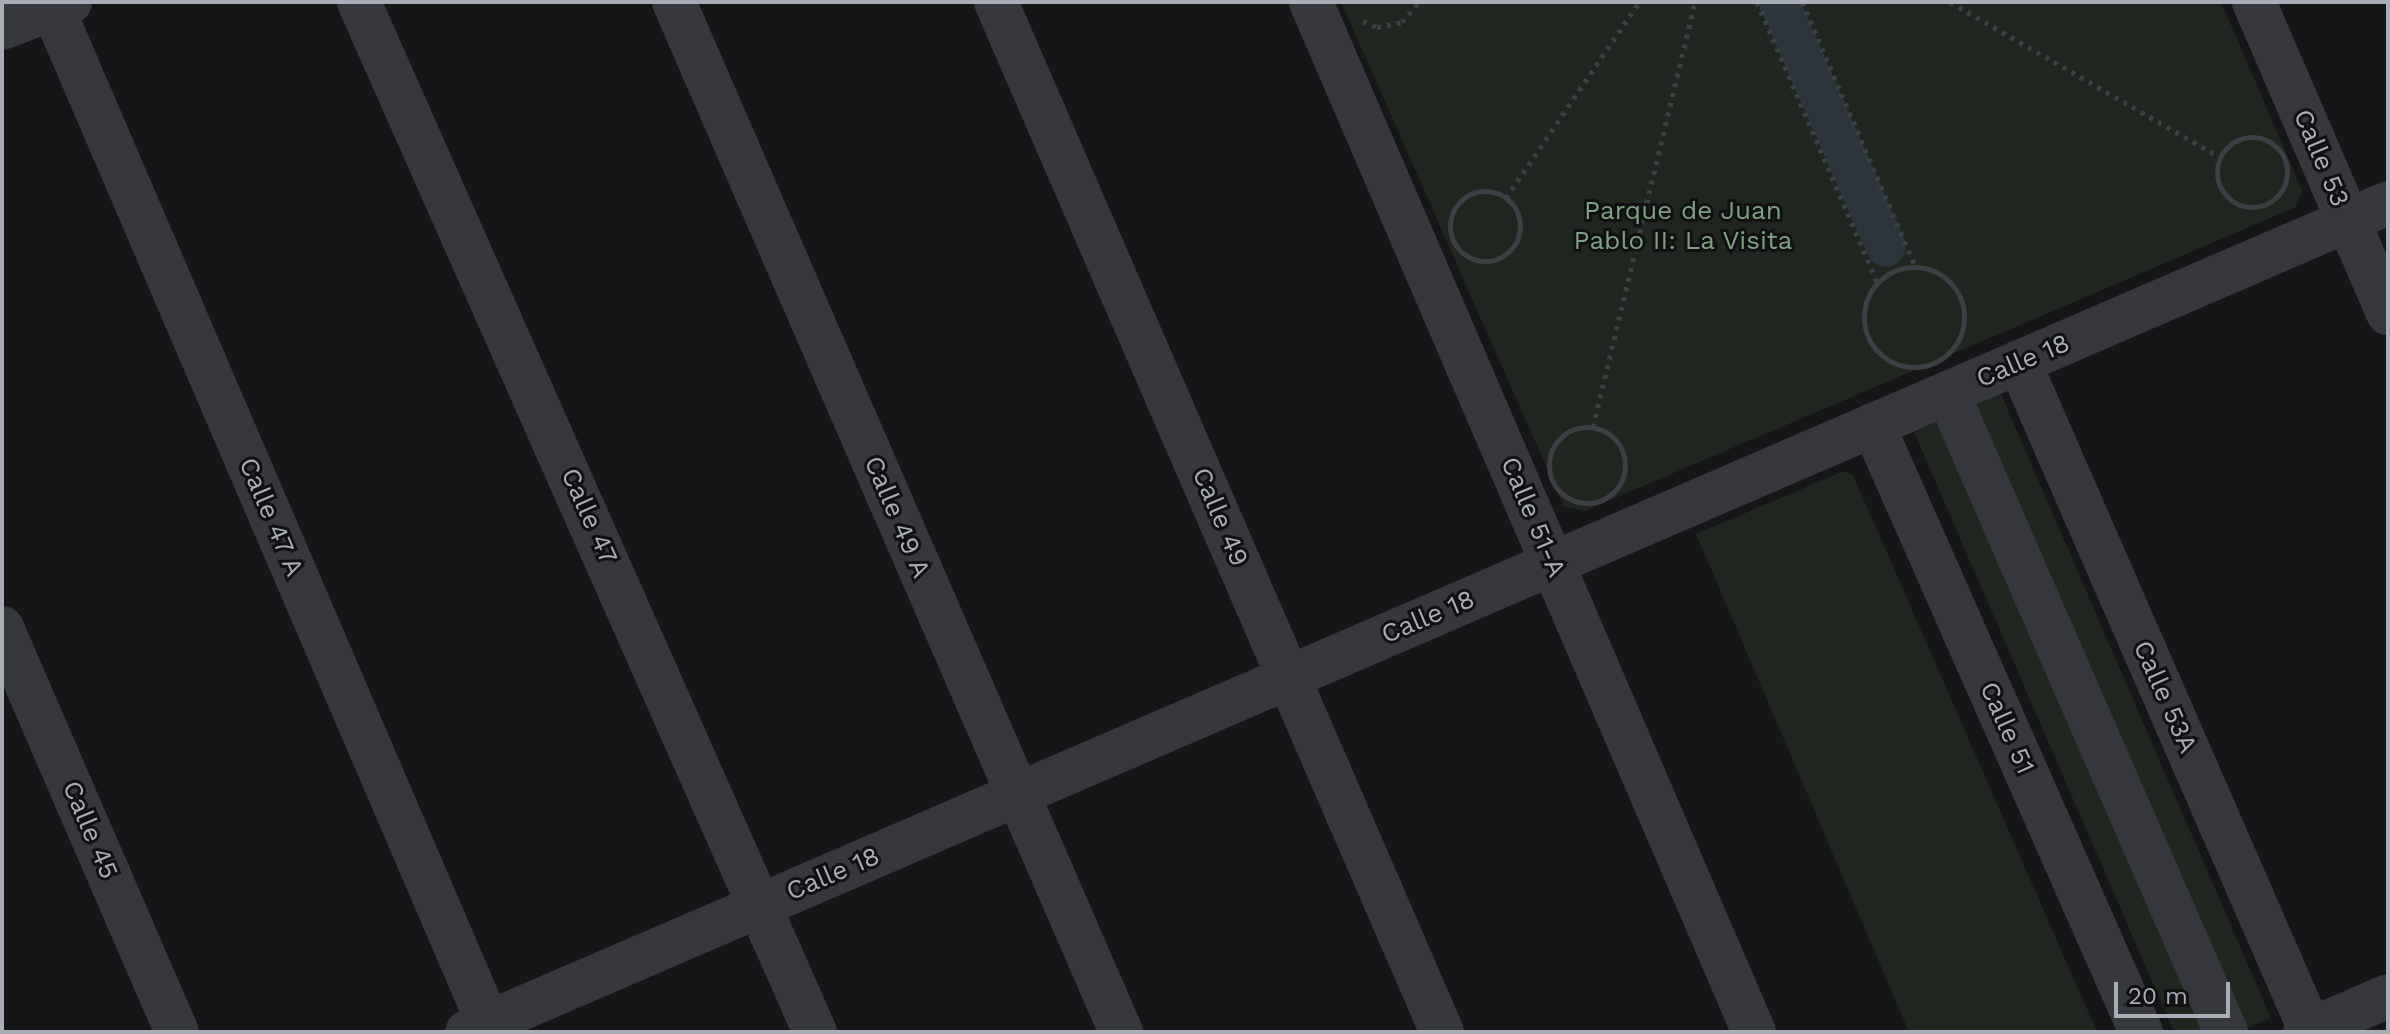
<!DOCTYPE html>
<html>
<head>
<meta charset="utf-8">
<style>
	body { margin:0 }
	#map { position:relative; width:2390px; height:1034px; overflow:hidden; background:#161618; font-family:"Work Sans",sans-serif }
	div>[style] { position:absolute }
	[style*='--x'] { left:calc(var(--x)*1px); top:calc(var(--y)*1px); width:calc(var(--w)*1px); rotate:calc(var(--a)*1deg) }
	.green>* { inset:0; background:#1e261f }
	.canal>* { height:40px; margin:-20px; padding:0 20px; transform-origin:20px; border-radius:20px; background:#2c353c }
	.path>* { height:5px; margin-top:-2.5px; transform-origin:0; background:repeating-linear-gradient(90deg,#3d3f44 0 4px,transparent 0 10px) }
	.path>.ring { margin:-2.5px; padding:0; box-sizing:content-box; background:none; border:5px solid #3d3f44; border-radius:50% }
	.minor>* { height:44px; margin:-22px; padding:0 22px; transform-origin:22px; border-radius:22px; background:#37383d }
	span { translate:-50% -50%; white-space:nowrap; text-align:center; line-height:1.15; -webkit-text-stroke:6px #111113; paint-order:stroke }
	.street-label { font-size:26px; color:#a8adb8 }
	.park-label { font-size:26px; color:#7fa381 }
	.frame { position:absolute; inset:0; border:4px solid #a8adb8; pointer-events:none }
	.scale { position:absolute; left:2114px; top:982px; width:116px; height:36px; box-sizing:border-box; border:4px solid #a8adb8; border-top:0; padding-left:10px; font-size:24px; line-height:28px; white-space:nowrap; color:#a8adb8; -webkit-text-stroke:6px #111113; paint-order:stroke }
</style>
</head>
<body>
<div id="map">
	<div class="green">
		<i style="clip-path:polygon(1341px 2px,2221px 2px,2302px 190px,2296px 207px,1585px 511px,1564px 507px)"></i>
		<i style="clip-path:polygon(2001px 394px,2271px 1018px,2238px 1032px,2174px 1032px,1914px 432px)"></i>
		<i style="clip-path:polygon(1844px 471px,1853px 475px,2097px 1032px,1909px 1032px,1696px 534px)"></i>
	</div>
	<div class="canal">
		<i style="--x:1779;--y:2;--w:267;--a:66.4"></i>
	</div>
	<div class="path">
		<i style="--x:1757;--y:2;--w:305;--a:66.8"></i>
		<i style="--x:1802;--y:2;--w:287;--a:66.8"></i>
		<i style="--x:1950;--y:2;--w:311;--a:29.9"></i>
		<i style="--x:1363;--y:21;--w:15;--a:23"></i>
		<i style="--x:1377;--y:27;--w:25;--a:-11"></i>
		<i style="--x:1402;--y:22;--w:26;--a:-50"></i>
		<i class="ring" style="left:2217px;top:137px;width:65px;height:65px"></i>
		<i class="ring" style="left:1450px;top:191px;width:65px;height:65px"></i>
		<i style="--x:1506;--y:198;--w:237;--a:-55.8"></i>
		<i class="ring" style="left:1864px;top:267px;width:95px;height:95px"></i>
		<i style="--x:1593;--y:427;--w:437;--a:-76.5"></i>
		<i class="ring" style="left:1549px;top:427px;width:71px;height:71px"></i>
	</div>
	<div class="minor">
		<i style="--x:50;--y:2;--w:1121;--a:66.77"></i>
		<i style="--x:359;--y:2;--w:1126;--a:66.12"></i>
		<i style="--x:674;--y:2;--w:1123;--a:66.54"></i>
		<i style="--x:996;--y:2;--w:1122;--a:66.59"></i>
		<i style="--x:1311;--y:2;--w:1121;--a:66.73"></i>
		<i style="--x:2254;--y:2;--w:339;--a:66.7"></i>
		<i style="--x:2;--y:28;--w:73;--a:-20.9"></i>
		<i style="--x:2019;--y:362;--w:731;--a:66.45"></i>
		<i style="--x:1958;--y:417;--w:671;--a:66.45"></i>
		<i style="--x:1873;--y:425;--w:664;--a:66.18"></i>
		<i style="--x:2;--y:628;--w:440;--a:66.6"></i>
		<i style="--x:467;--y:1032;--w:2092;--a:-23.34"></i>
		<i style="--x:2305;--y:1032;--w:90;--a:-23.4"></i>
	</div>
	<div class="street-label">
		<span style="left:2321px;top:158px;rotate:67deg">Calle 53</span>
		<span style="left:2023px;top:361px;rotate:-23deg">Calle 18</span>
		<span style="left:589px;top:516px;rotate:66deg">Calle 47</span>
		<span style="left:271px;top:517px;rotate:67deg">Calle 47 A</span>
		<span style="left:897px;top:517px;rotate:67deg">Calle 49 A</span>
		<span style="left:1220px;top:517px;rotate:67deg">Calle 49</span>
		<span style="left:1533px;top:517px;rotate:67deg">Calle 51-A</span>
		<span style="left:1428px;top:617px;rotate:-23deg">Calle 18</span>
		<span style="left:2165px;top:697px;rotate:66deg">Calle 53A</span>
		<span style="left:2007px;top:728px;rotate:66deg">Calle 51</span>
		<span style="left:90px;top:830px;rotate:67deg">Calle 45</span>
		<span style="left:833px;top:874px;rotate:-23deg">Calle 18</span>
	</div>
	<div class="park-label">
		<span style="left:1683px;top:226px">Parque de Juan<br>Pablo II: La Visita</span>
	</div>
	<div class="frame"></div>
	<div class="scale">20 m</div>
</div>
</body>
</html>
